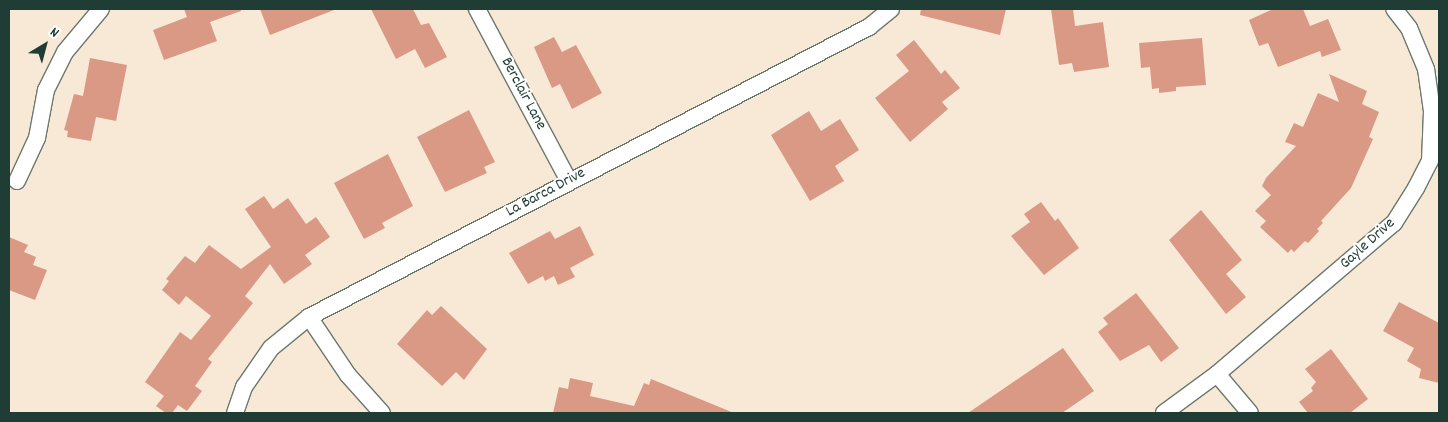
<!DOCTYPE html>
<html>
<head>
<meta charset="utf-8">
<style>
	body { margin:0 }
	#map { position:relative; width:1448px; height:422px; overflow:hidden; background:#f8e8d6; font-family:Dekko,sans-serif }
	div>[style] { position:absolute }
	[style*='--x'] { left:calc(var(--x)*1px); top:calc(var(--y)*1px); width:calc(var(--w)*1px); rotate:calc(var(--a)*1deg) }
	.building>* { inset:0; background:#da9985 }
	.roads { filter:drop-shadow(1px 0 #6b796d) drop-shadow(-1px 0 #6b796d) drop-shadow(0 1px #6b796d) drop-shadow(0 -1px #6b796d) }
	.minor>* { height:16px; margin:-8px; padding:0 8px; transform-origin:8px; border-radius:8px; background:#fff }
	span { translate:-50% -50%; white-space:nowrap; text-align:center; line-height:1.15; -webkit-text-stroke:4px #fff; paint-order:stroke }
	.street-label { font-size:16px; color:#1f3d34 }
	.frame { position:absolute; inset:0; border:10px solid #1f3d34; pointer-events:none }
	.north { position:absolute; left:20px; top:20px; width:50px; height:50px; -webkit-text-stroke:4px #fff; paint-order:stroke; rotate:37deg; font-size:14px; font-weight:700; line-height:20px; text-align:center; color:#1f3d34 }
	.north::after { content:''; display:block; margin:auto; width:18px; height:22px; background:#1f3d34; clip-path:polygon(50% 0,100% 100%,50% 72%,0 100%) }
</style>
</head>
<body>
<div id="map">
	<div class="building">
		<i style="clip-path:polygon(184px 9px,241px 9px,241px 11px,210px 22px,217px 41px,164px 60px,153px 30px,187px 17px)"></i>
		<i style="clip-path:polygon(260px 9px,334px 9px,334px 10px,270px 35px)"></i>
		<i style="clip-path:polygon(371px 9px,413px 9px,421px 25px,429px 23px,447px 57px,425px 68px,415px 49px,396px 59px)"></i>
		<i style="clip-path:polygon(921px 9px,1006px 9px,1000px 35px,920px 15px)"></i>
		<i style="clip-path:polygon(1051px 9px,1073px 9px,1075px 26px,1103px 22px,1109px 67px,1074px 72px,1072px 63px,1059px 65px)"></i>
		<i style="clip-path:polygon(1273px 9px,1303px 9px,1310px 26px,1328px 19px,1341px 50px,1322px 57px,1320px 51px,1278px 67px,1268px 43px,1259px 46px,1249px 20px)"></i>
		<i style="clip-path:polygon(554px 37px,562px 52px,576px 45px,602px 93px,572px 109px,560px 84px,552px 88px,534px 47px)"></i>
		<i style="clip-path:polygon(1202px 38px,1206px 85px,1176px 87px,1176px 91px,1159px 93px,1159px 88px,1152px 89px,1150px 67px,1141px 68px,1139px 43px)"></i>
		<i style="clip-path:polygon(914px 40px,941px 74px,945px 70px,960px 88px,942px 102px,948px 109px,910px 142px,875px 98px,909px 71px,896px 55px)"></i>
		<i style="clip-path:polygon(90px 58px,127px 65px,116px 121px,96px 117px,91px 141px,67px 137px,68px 131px,64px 130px,74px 94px,83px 96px)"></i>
		<i style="clip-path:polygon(1329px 74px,1367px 91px,1362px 104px,1379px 112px,1369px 137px,1373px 139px,1351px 188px,1321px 221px,1323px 223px,1317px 229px,1319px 231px,1308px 243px,1305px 241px,1294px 252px,1291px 249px,1288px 253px,1260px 227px,1266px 221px,1255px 211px,1271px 195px,1262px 186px,1266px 178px,1296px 146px,1285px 142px,1294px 123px,1303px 127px,1318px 93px,1339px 102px)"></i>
		<i style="clip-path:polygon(469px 110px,495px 162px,484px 167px,487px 173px,445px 192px,417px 137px)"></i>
		<i style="clip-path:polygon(809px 111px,821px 131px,840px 119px,859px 150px,835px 166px,844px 181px,810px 201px,771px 135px)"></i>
		<i style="clip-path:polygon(388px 154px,413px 206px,382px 223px,385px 228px,364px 239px,334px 183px)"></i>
		<i style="clip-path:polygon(264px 196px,273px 209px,288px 198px,306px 224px,316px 217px,330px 237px,305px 255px,312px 264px,284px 284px,270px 264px,245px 296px,253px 303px,208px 359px,212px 362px,195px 386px,202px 391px,187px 411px,178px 405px,172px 413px,166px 413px,156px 406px,164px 396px,145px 382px,180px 332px,191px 340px,211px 316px,186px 296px,179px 305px,162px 290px,169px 281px,166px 279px,185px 256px,195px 263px,209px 245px,241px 269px,271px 247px,245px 209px)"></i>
		<i style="clip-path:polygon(1041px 202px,1055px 221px,1058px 218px,1079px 248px,1044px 275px,1011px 236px,1030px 222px,1024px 214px)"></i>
		<i style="clip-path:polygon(1201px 210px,1242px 260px,1226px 274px,1246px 297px,1226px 314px,1169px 240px)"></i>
		<i style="clip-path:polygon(580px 226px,594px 255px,570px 268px,575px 277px,558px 285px,554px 276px,545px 281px,543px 276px,528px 284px,509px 253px,550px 231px,555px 239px)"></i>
		<i style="clip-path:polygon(9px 237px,28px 245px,24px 252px,36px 257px,33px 265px,47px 270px,35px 300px,9px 290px)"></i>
		<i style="clip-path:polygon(1136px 293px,1179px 348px,1161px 362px,1149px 345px,1120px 361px,1098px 332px,1108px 324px,1103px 318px)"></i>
		<i style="clip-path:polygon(1399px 302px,1439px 323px,1439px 383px,1419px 378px,1421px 369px,1407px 361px,1414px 348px,1383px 331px)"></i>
		<i style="clip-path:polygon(441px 306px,487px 349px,464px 380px,456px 372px,442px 386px,397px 344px,427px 310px,432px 315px)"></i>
		<i style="clip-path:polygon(1063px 348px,1094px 391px,1062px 413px,968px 413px)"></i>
		<i style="clip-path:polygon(1331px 349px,1368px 399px,1350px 413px,1308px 413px,1299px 402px,1313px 391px,1311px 388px,1316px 382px,1305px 369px)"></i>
		<i style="clip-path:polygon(570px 378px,593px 383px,590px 396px,634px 406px,644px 383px,649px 385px,651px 379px,734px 413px,553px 413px,559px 387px,568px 389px)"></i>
	</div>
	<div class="roads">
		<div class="minor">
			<i style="--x:477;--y:9;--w:195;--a:61.9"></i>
			<i style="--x:17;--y:181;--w:47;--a:-65.1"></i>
			<i style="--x:37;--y:138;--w:49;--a:-79.4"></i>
			<i style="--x:46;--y:90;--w:42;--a:-63.4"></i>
			<i style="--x:65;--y:52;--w:56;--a:-50.1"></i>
			<i style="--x:309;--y:317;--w:70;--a:56.1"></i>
			<i style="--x:348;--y:375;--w:51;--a:48.2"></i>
			<i style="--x:1217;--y:374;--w:51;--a:49.8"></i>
			<i style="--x:235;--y:413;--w:28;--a:-71"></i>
			<i style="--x:244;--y:387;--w:47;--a:-55.3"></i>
			<i style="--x:271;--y:348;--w:49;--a:-39.2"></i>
			<i style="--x:309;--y:317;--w:631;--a:-27.38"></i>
			<i style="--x:869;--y:27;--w:28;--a:-39"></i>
			<i style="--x:1164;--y:413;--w:66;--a:-36.3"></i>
			<i style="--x:1217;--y:374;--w:233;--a:-40.5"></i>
			<i style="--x:1394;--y:223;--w:41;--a:-57.8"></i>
			<i style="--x:1416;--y:188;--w:30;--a:-63"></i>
			<i style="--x:1430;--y:161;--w:50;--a:-87.7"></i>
			<i style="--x:1432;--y:111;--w:42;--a:-98.1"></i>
			<i style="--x:1426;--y:69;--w:44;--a:-112.5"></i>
			<i style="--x:1409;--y:28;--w:24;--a:-128"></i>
		</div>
	</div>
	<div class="street-label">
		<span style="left:523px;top:94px;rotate:62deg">Berclair Lane</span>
		<span style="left:546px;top:193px;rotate:-28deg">La Barca Drive</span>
		<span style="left:1368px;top:244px;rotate:-42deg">Gayle Drive</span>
	</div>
	<div class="frame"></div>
	<div class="north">N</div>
</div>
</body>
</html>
